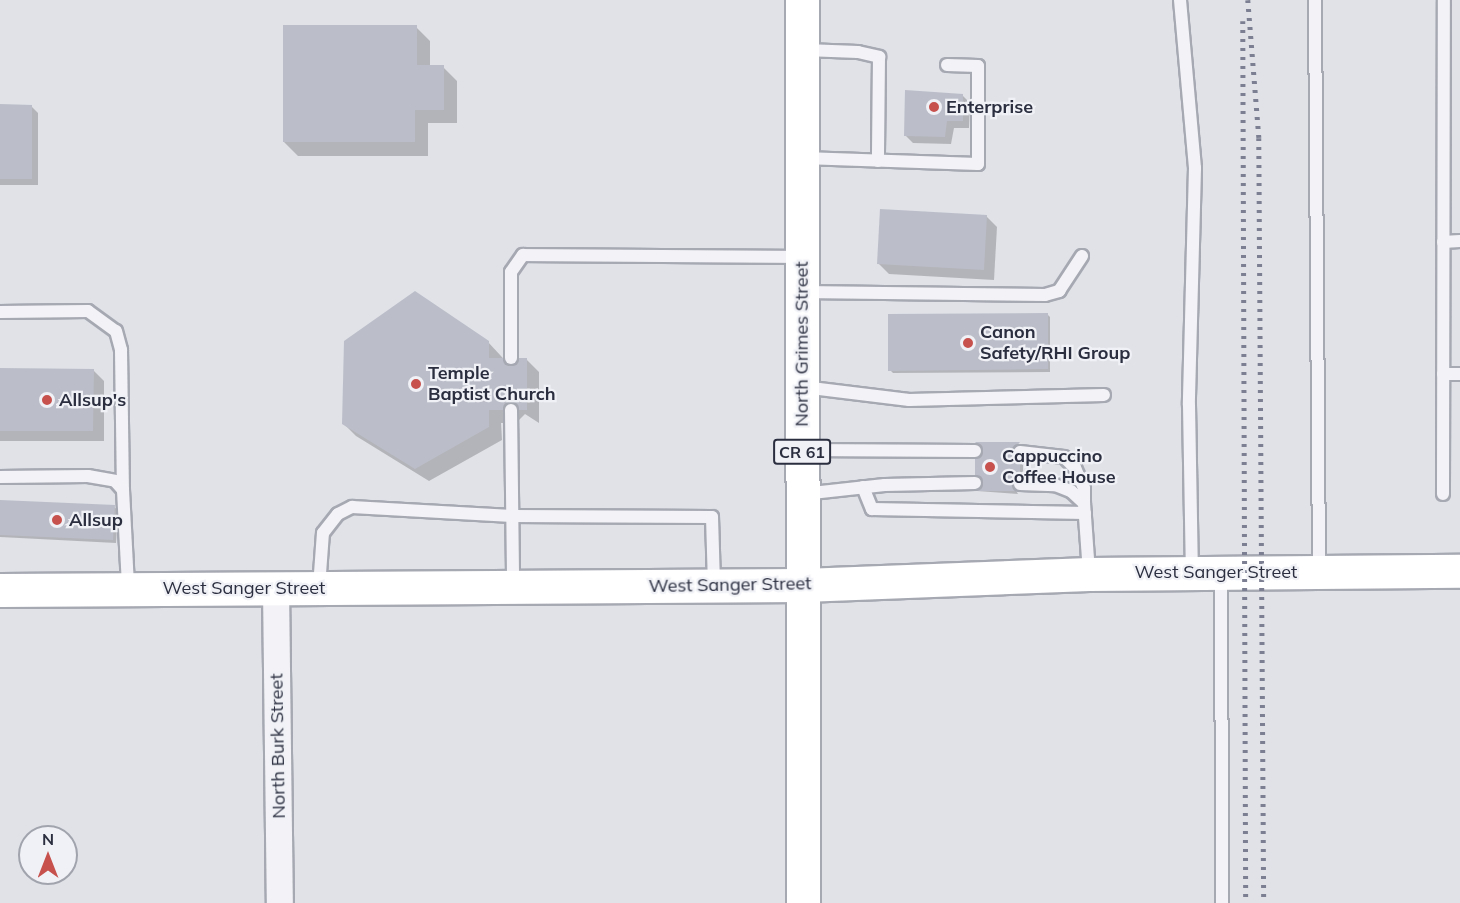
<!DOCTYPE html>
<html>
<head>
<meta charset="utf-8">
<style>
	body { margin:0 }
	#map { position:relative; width:1460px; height:903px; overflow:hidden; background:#e0e2e8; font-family:Mulish,sans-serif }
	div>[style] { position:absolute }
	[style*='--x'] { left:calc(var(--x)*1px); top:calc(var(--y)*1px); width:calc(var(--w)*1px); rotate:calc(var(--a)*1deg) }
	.shadow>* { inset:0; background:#0003 }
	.building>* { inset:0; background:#bbbdc8 }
	.roads { filter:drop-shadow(2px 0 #a6a8b2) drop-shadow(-2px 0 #a6a8b2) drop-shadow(0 2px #a6a8b2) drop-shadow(0 -2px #a6a8b2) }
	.service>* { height:12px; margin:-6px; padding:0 6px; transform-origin:6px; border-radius:6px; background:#f3f3f7 }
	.minor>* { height:26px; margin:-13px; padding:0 13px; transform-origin:13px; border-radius:13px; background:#f3f3f7 }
	.secondary>* { height:33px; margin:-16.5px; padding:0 16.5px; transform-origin:16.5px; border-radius:16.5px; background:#fff }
	.primary>* { height:33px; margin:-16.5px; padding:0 16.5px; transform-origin:16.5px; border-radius:16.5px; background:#fff }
	.rail>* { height:4.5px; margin-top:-2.25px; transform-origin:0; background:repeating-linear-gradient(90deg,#7b7f91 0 3px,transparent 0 9px) }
	.dots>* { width:16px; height:16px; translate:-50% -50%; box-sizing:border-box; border:3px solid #f0f1f6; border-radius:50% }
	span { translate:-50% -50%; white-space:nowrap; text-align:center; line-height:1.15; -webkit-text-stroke:4.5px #f0f1f6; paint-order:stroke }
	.shield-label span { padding:2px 4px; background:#f0f1f6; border:2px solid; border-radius:4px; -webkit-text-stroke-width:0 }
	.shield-label { font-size:16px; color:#2a2e3f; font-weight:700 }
	.poi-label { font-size:18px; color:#2a2e3f; font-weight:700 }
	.left { translate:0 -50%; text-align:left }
	.street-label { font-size:18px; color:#2a2e3f }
	.north { position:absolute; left:18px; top:825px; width:60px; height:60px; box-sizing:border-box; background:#f0f1f6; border:2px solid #a1a3ad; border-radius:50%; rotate:0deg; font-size:16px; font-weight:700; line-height:24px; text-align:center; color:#2a2e3f }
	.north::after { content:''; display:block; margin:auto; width:21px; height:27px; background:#c6514d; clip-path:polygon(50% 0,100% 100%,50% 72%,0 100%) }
</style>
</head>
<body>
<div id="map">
	<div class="shadow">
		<i style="clip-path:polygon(416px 27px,430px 41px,430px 67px,443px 67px,457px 81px,457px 123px,428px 123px,428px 156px,298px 156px,284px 142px)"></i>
		<i style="clip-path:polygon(962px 95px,970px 103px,969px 128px,954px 128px,951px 144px,913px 143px,906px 136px)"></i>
		<i style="clip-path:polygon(0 106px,31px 106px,38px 113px,38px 185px,0 185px)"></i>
		<i style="clip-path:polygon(986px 216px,997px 227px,994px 280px,889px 274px,878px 263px)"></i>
		<i style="clip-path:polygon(1047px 314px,1050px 317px,1050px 372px,893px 373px,890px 370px)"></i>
		<i style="clip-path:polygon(488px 342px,512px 368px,526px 359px,539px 372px,539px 423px,525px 414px,516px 423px,501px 423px,502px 440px,429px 481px,356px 436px,343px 423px)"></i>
		<i style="clip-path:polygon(0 370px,93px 370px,104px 381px,104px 441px,0 441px)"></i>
		<i style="clip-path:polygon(979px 443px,1022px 446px,1014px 456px,1023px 465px,1023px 479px,1014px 487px,1018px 494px,977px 491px,985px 483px,985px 450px)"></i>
		<i style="clip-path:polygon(0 501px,114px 507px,118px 510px,116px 543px,0 537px)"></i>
	</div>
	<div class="building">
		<i style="clip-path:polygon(283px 25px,417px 25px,417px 65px,444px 65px,444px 110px,415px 110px,415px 142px,283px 142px)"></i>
		<i style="clip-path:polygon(905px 90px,963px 94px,963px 121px,947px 121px,945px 137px,904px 136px)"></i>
		<i style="clip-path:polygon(0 104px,32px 105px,32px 179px,0 179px)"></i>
		<i style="clip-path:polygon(880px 209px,987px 215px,984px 270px,877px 264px)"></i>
		<i style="clip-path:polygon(415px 291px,489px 341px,489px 358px,503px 358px,510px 366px,519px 358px,527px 358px,527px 410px,519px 410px,511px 402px,503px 410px,489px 410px,489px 427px,415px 469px,342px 424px,344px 341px)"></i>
		<i style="clip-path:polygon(1048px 313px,1048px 369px,888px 371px,888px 314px)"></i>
		<i style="clip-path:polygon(0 368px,94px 369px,93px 431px,0 431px)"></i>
		<i style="clip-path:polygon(975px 442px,1020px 442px,1012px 452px,1020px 460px,1020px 476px,1012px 483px,1016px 491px,975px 491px,983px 483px,975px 475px,975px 459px,983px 450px)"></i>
		<i style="clip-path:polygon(0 500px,115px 505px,113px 540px,0 535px)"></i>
	</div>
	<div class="roads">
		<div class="service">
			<i style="--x:1180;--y:0;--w:169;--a:84.9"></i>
			<i style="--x:1195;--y:168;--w:237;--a:91.5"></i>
			<i style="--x:1189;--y:405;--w:166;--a:89"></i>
			<i style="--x:1315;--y:0;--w:572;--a:89.6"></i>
			<i style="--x:805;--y:50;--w:53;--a:2.2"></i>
			<i style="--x:858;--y:52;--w:22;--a:13"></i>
			<i style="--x:879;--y:57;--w:104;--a:90.6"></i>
			<i style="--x:803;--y:158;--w:175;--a:2"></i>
			<i style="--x:978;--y:164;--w:98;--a:-90"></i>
			<i style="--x:978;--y:66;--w:31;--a:-178"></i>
			<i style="--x:1443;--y:242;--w:17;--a:-3"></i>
			<i style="--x:803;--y:292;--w:242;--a:0.7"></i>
			<i style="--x:1045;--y:295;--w:15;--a:-16"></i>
			<i style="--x:1059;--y:291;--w:42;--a:-56.7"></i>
			<i style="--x:0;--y:312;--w:88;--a:-0.7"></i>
			<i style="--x:88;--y:311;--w:34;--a:36"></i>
			<i style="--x:116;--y:331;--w:20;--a:75"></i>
			<i style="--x:121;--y:350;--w:140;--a:89.2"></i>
			<i style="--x:511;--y:358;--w:86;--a:-90"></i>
			<i style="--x:511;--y:272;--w:21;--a:-55"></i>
			<i style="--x:523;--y:255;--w:279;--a:0.4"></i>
			<i style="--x:1443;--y:374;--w:17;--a:0"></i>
			<i style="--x:803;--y:387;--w:107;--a:7"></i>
			<i style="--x:909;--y:400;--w:195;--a:-1.5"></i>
			<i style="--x:511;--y:410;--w:175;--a:89.3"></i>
			<i style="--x:803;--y:450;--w:172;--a:0.3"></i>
			<i style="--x:1020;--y:452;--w:44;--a:6.5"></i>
			<i style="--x:1064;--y:457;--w:16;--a:45"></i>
			<i style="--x:1075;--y:468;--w:22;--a:66"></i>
			<i style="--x:1084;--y:488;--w:15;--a:90"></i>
			<i style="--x:0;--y:477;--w:88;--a:-0.7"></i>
			<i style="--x:88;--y:476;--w:27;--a:10"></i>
			<i style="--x:115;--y:481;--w:12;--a:48"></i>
			<i style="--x:123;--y:490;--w:97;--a:87"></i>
			<i style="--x:1020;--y:484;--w:35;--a:2"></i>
			<i style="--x:1055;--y:485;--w:17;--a:21"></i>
			<i style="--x:1071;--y:491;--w:18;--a:43"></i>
			<i style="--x:1084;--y:503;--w:70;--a:85.9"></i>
			<i style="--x:863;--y:487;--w:24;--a:68"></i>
			<i style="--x:872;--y:509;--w:213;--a:1.1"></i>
			<i style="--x:803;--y:494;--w:82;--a:-6.3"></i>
			<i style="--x:885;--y:485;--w:90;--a:-1.3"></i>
			<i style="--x:1443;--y:494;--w:494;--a:-89.9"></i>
			<i style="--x:1221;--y:574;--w:329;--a:89.8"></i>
			<i style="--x:319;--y:587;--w:54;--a:-85.8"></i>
			<i style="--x:323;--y:533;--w:24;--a:-52"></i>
			<i style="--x:338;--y:514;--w:16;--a:-27"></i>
			<i style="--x:352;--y:507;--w:160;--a:3.2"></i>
			<i style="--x:512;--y:516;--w:200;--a:0.3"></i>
			<i style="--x:712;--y:517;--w:68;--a:88.3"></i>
		</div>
		<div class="minor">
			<i style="--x:276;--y:588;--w:315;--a:89.3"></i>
		</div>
		<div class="secondary">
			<i style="--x:0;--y:590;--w:803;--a:-0.36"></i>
			<i style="--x:803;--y:585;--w:286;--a:-2.2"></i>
			<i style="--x:1089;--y:574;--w:371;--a:-0.5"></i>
		</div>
		<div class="primary">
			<i style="--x:802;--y:0;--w:903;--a:89.94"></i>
		</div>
	</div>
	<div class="rail">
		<i style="--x:1248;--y:0;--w:138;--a:85.4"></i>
		<i style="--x:1259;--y:138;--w:765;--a:89.63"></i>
		<i style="--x:1243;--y:21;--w:882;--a:89.81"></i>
	</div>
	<div class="dots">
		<i style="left:934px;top:107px;background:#c6514d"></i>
		<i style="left:968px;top:343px;background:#c6514d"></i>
		<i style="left:416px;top:384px;background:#c6514d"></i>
		<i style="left:47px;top:400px;background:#c6514d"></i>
		<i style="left:990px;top:467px;background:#c6514d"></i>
		<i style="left:57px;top:520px;background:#c6514d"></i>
	</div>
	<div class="shield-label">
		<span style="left:802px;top:452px">CR 61</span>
	</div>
	<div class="poi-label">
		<span class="left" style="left:946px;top:107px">Enterprise</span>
		<span class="left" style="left:980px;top:343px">Canon<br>Safety/RHI Group</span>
		<span class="left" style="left:428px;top:384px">Temple<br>Baptist Church</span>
		<span class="left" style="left:59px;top:400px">Allsup's</span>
		<span class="left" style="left:1002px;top:467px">Cappuccino<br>Coffee House</span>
		<span class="left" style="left:69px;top:520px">Allsup</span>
	</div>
	<div class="street-label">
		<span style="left:802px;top:344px;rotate:-90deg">North Grimes Street</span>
		<span style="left:1216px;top:572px">West Sanger Street</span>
		<span style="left:730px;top:585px;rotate:-1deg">West Sanger Street</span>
		<span style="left:244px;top:588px">West Sanger Street</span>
		<span style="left:278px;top:746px;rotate:-91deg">North Burk Street</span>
	</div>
	<div class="north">N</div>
</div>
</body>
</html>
